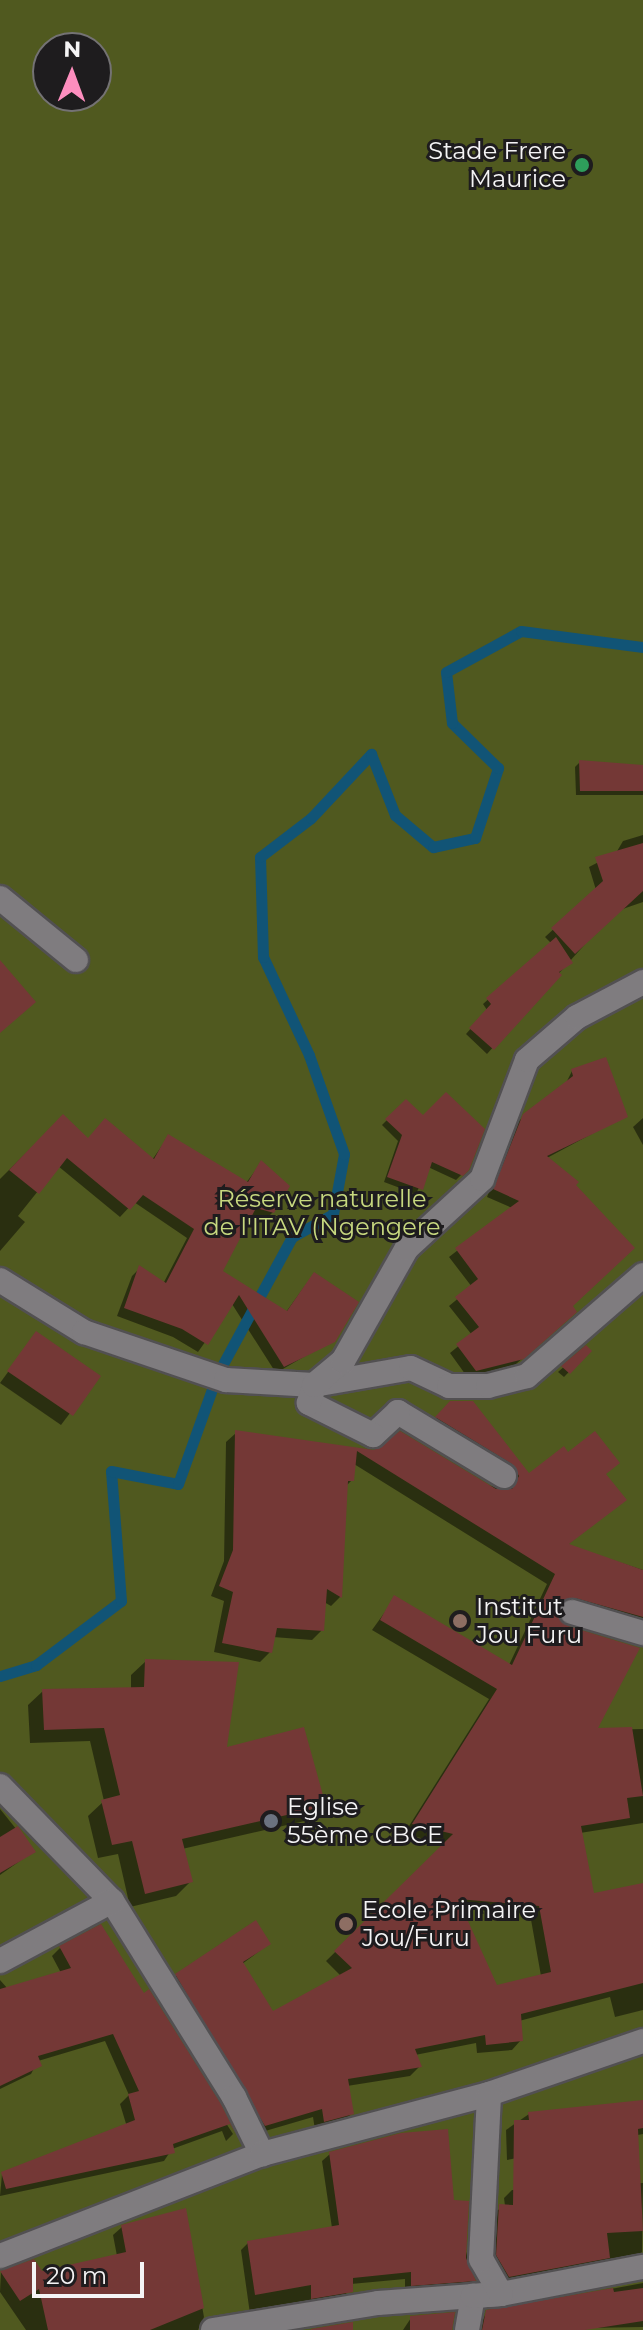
<!DOCTYPE html>
<html>
<head>
<meta charset="utf-8">
<style>
	body { margin:0 }
	#map { position:relative; width:643px; height:2330px; overflow:hidden; background:#373437; font-family:Montserrat,sans-serif }
	div>[style] { position:absolute }
	[style*='--x'] { left:calc(var(--x)*1px); top:calc(var(--y)*1px); width:calc(var(--w)*1px); rotate:calc(var(--a)*1deg) }
	.green>* { inset:0; background:#50591f }
	.shadow>* { inset:0; background:#0007 }
	.stream>* { height:11px; margin:-5.5px; padding:0 5.5px; transform-origin:5.5px; border-radius:5.5px; background:#115476 }
	.building>* { inset:0; background:#743836 }
	.roads { filter:drop-shadow(2px 0 #525052) drop-shadow(-2px 0 #525052) drop-shadow(0 2px #525052) drop-shadow(0 -2px #525052) }
	.minor>* { height:24px; margin:-12px; padding:0 12px; transform-origin:12px; border-radius:12px; background:#7f7c7f }
	.dots>* { width:22px; height:22px; translate:-50% -50%; box-sizing:border-box; border:4px solid #1e1c1e; border-radius:50% }
	span { translate:-50% -50%; white-space:nowrap; text-align:center; line-height:1.15; -webkit-text-stroke:6px #1e1c1e; paint-order:stroke }
	.poi-label { font-size:24px; color:#f5f4f5 }
	.right { translate:-100% -50%; text-align:right }
	.left { translate:0 -50%; text-align:left }
	.park-label { font-size:24px; color:#c7d87f }
	.north { position:absolute; left:32px; top:32px; width:80px; height:80px; box-sizing:border-box; background:#1e1c1e; border:2px solid #747274; border-radius:50%; rotate:1deg; font-size:22px; font-weight:700; line-height:32px; text-align:center; color:#f5f4f5 }
	.north::after { content:''; display:block; margin:auto; width:28px; height:36px; background:#fd8ebe; clip-path:polygon(50% 0,100% 100%,50% 72%,0 100%) }
	.scale { position:absolute; left:32px; top:2262px; width:112px; height:36px; box-sizing:border-box; border:4px solid #f5f4f5; border-top:0; padding-left:10px; font-size:24px; line-height:28px; white-space:nowrap; color:#f5f4f5; -webkit-text-stroke:6px #1e1c1e; paint-order:stroke }
</style>
</head>
<body>
<div id="map">
	<div class="green">
		<i style="clip-path:polygon(evenodd,0 0,643px 0,643px 2330px,0 2330px,0 0,48px 48px,96px 48px,96px 96px,48px 96px,48px 48px)"></i>
	</div>
	<div class="shadow">
		<i style="clip-path:polygon(580px 762px,643px 767px,643px 795px,576px 795px,575px 767px)"></i>
		<i style="clip-path:polygon(643px 835px,643px 902px,585px 922px,595px 933px,487px 1054px,466px 1034px,487px 1010px,483px 1004px,551px 943px,545px 937px,596px 890px,589px 867px,616px 853px,623px 841px)"></i>
		<i style="clip-path:polygon(572px 1071px,625px 1116px,547px 1158px,574px 1185px,567px 1320px,509px 1370px,468px 1378px,450px 1353px,472px 1335px,449px 1306px,472px 1287px,449px 1257px,512px 1208px,487px 1197px,515px 1124px,566px 1083px)"></i>
		<i style="clip-path:polygon(406px 1101px,465px 1171px,456px 1180px,428px 1167px,416px 1194px,384px 1182px,398px 1141px,382px 1125px)"></i>
		<i style="clip-path:polygon(63px 1116px,88px 1140px,152px 1160px,168px 1137px,246px 1183px,261px 1163px,273px 1212px,265px 1220px,249px 1216px,220px 1271px,286px 1312px,307px 1283px,333px 1340px,276px 1373px,232px 1304px,198px 1352px,173px 1337px,117px 1316px,132px 1276px,140px 1268px,163px 1284px,187px 1238px,134px 1202px,120px 1217px,58px 1166px,18px 1216px,25px 1222px,0 1251px,0 1179px)"></i>
		<i style="clip-path:polygon(643px 1118px,643px 1145px,633px 1127px)"></i>
		<i style="clip-path:polygon(35px 1335px,98px 1376px,61px 1425px,0 1383px)"></i>
		<i style="clip-path:polygon(586px 1347px,589px 1351px,564px 1377px,558px 1372px)"></i>
		<i style="clip-path:polygon(evenodd,451px 1403px,529px 1476px,624px 1500px,567px 1545px,643px 1570px,643px 1630px,565px 1606px,555px 1615px,594px 1730px,643px 1729px,643px 1823px,580px 1833px,592px 1896px,643px 1885px,643px 2010px,615px 2017px,610px 1997px,519px 2021px,521px 2040px,512px 2050px,477px 2053px,476px 2043px,415px 2055px,420px 2066px,410px 2076px,347px 2086px,351px 2114px,342px 2123px,315px 2130px,313px 2117px,255px 2134px,167px 1985px,176px 1976px,269px 1944px,242px 1964px,272px 2014px,341px 1976px,326px 1961px,446px 1844px,404px 1834px,489px 1699px,372px 1630px,395px 1598px,509px 1665px,547px 1584px,354px 1464px,352px 1480px,345px 1487px,340px 1597px,331px 1606px,324px 1602px,322px 1630px,312px 1640px,273px 1637px,270px 1652px,260px 1662px,214px 1652px,224px 1601px,211px 1596px,224px 1561px,226px 1442px,236px 1433px,375px 1452px,508px 1491px,503px 1473px,428px 1427px,451px 1403px,460px 1909px,530px 1914px,541px 1976px,496px 1988px,460px 1909px)"></i>
		<i style="clip-path:polygon(146px 1661px,225px 1749px,323px 1806px,309px 1820px,182px 1849px,190px 1882px,176px 1896px,130px 1907px,118px 1854px,98px 1858px,88px 1816px,104px 1801px,90px 1741px,30px 1743px,28px 1705px,43px 1691px,131px 1689px,131px 1675px)"></i>
		<i style="clip-path:polygon(0 1809px,34px 1851px,0 1875px)"></i>
		<i style="clip-path:polygon(60px 1948px,143px 1995px,233px 2134px,226px 2141px,222px 2131px,172px 2149px,164px 2161px,0 2196px,2px 2174px,127px 2127px,120px 2104px,129px 2095px,105px 2041px,38px 2061px,31px 2074px,0 2089px,0 1980px,8px 1989px,61px 1973px,52px 1956px)"></i>
		<i style="clip-path:polygon(643px 2101px,643px 2134px,507px 2160px,506px 2130px,529px 2114px)"></i>
		<i style="clip-path:polygon(330px 2154px,452px 2202px,474px 2280px,467px 2287px,405px 2292px,405px 2279px,351px 2284px,344px 2298px,250px 2314px,241px 2250px,248px 2243px,332px 2228px,322px 2161px)"></i>
		<i style="clip-path:polygon(643px 2183px,642px 2252px,634px 2260px,501px 2284px,489px 2264px,491px 2214px,505px 2206px,504px 2198px,512px 2190px)"></i>
		<i style="clip-path:polygon(185px 2211px,204px 2317px,198px 2330px,26px 2330px,0 2292px,1px 2272px,33px 2261px,41px 2273px,117px 2256px,113px 2235px,122px 2227px)"></i>
		<i style="clip-path:polygon(643px 2283px,643px 2327px,477px 2330px,487px 2312px)"></i>
		<i style="clip-path:polygon(411px 2318px,452px 2330px,403px 2330px)"></i>
	</div>
	<div class="stream">
		<i style="--x:0;--y:1676;--w:38;--a:-17"></i>
		<i style="--x:36;--y:1665;--w:106;--a:-37"></i>
		<i style="--x:121;--y:1601;--w:130;--a:-94.4"></i>
		<i style="--x:111;--y:1471;--w:68;--a:11"></i>
		<i style="--x:178;--y:1484;--w:116;--a:-70.3"></i>
		<i style="--x:217;--y:1375;--w:157;--a:-61.5"></i>
		<i style="--x:292;--y:1237;--w:47;--a:-29.3"></i>
		<i style="--x:333;--y:1214;--w:61;--a:-79.6"></i>
		<i style="--x:344;--y:1154;--w:105;--a:-109.5"></i>
		<i style="--x:309;--y:1055;--w:108;--a:-115.1"></i>
		<i style="--x:263;--y:957;--w:100;--a:-91.7"></i>
		<i style="--x:260;--y:857;--w:64;--a:-37.4"></i>
		<i style="--x:311;--y:818;--w:88;--a:-46.8"></i>
		<i style="--x:371;--y:754;--w:66;--a:68.5"></i>
		<i style="--x:395;--y:815;--w:50;--a:40.1"></i>
		<i style="--x:433;--y:847;--w:43;--a:-12.1"></i>
		<i style="--x:475;--y:838;--w:74;--a:-71.8"></i>
		<i style="--x:498;--y:768;--w:64;--a:-135.6"></i>
		<i style="--x:452;--y:723;--w:51;--a:-96.7"></i>
		<i style="--x:446;--y:672;--w:85;--a:-28.7"></i>
		<i style="--x:521;--y:631;--w:123;--a:7.5"></i>
	</div>
	<div class="building">
		<i style="clip-path:polygon(579px 760px,643px 765px,643px 791px,580px 791px)"></i>
		<i style="clip-path:polygon(643px 843px,643px 891px,575px 954px,551px 928px,603px 881px,595px 857px)"></i>
		<i style="clip-path:polygon(556px 937px,573px 963px,559px 972px,562px 975px,494px 1050px,469px 1028px,491px 1004px,486px 998px)"></i>
		<i style="clip-path:polygon(0 960px,36px 1002px,0 1033px)"></i>
		<i style="clip-path:polygon(606px 1057px,628px 1117px,547px 1156px,579px 1182px,576px 1185px,635px 1248px,573px 1306px,577px 1312px,524px 1359px,476px 1371px,456px 1344px,479px 1327px,455px 1297px,478px 1279px,455px 1248px,519px 1201px,493px 1189px,523px 1114px,573px 1076px,571px 1069px)"></i>
		<i style="clip-path:polygon(446px 1092px,485px 1129px,469px 1170px,463px 1176px,432px 1162px,423px 1190px,387px 1177px,402px 1135px,385px 1119px,406px 1099px,423px 1115px)"></i>
		<i style="clip-path:polygon(63px 1114px,88px 1138px,105px 1118px,154px 1159px,168px 1134px,248px 1182px,261px 1160px,290px 1186px,274px 1213px,256px 1208px,223px 1271px,287px 1311px,314px 1272px,359px 1302px,335px 1342px,284px 1367px,239px 1295px,208px 1345px,182px 1329px,124px 1308px,139px 1265px,166px 1283px,194px 1229px,143px 1195px,130px 1210px,67px 1158px,39px 1194px,9px 1170px)"></i>
		<i style="clip-path:polygon(36px 1331px,101px 1376px,73px 1416px,7px 1371px)"></i>
		<i style="clip-path:polygon(586px 1345px,592px 1351px,570px 1374px,561px 1366px)"></i>
		<i style="clip-path:polygon(evenodd,450px 1401px,473px 1401px,529px 1473px,564px 1446px,568px 1452px,595px 1431px,620px 1463px,606px 1474px,627px 1500px,569px 1544px,643px 1570px,643px 1617px,575px 1598px,562px 1601px,557px 1615px,568px 1626px,640px 1648px,598px 1728px,632px 1727px,643px 1796px,627px 1798px,630px 1818px,581px 1826px,594px 1893px,643px 1883px,643px 1983px,521px 2014px,523px 2041px,486px 2045px,485px 2035px,415px 2049px,422px 2067px,348px 2079px,354px 2114px,324px 2122px,322px 2109px,265px 2126px,175px 1974px,256px 1920px,271px 1944px,243px 1962px,273px 2011px,352px 1968px,334px 1951px,453px 1834px,412px 1824px,497px 1689px,380px 1620px,394px 1595px,512px 1665px,555px 1574px,357px 1451px,354px 1481px,348px 1481px,342px 1598px,327px 1589px,324px 1631px,277px 1628px,272px 1653px,222px 1643px,233px 1592px,219px 1586px,233px 1550px,235px 1430px,374px 1450px,400px 1431px,496px 1489px,512px 1489px,519px 1476px,512px 1464px,435px 1417px,450px 1401px,458px 1899px,539px 1906px,551px 1972px,497px 1985px,458px 1899px)"></i>
		<i style="clip-path:polygon(145px 1659px,239px 1662px,227px 1747px,304px 1727px,326px 1806px,182px 1839px,193px 1882px,145px 1894px,132px 1841px,112px 1845px,101px 1800px,120px 1795px,104px 1728px,44px 1730px,42px 1689px,144px 1687px)"></i>
		<i style="clip-path:polygon(18px 1826px,36px 1852px,0 1873px,0 1837px)"></i>
		<i style="clip-path:polygon(101px 1924px,144px 1993px,149px 1989px,221px 2104px,236px 2134px,230px 2124px,173px 2144px,175px 2153px,6px 2189px,1px 2172px,135px 2120px,128px 2094px,139px 2091px,113px 2034px,38px 2056px,42px 2066px,0 2086px,0 1989px,71px 1968px,59px 1946px)"></i>
		<i style="clip-path:polygon(643px 2100px,643px 2128px,638px 2129px,643px 2231px,607px 2233px,610px 2258px,509px 2277px,496px 2255px,499px 2204px,513px 2205px,514px 2120px,529px 2120px,528px 2112px)"></i>
		<i style="clip-path:polygon(448px 2129px,454px 2200px,469px 2201px,466px 2258px,476px 2281px,411px 2286px,411px 2272px,353px 2278px,353px 2292px,311px 2299px,311px 2285px,255px 2295px,247px 2241px,339px 2225px,329px 2152px,401px 2133px)"></i>
		<i style="clip-path:polygon(186px 2208px,204px 2308px,150px 2330px,48px 2330px,39px 2289px,20px 2301px,0 2271px,34px 2259px,42px 2271px,126px 2252px,121px 2225px)"></i>
		<i style="clip-path:polygon(613px 2288px,614px 2292px,643px 2288px,643px 2321px,585px 2330px,482px 2330px,486px 2310px)"></i>
		<i style="clip-path:polygon(455px 2312px,452px 2330px,410px 2330px,410px 2316px)"></i>
		<i style="clip-path:polygon(353px 2322px,353px 2330px,311px 2330px,311px 2329px)"></i>
	</div>
	<div class="roads">
		<div class="minor">
			<i style="--x:0;--y:898;--w:98;--a:39.2"></i>
			<i style="--x:0;--y:1280;--w:99;--a:31.8"></i>
			<i style="--x:84;--y:1332;--w:150;--a:18.7"></i>
			<i style="--x:226;--y:1380;--w:88;--a:3.3"></i>
			<i style="--x:314;--y:1385;--w:98;--a:-9.9"></i>
			<i style="--x:411;--y:1368;--w:42;--a:25.3"></i>
			<i style="--x:449;--y:1386;--w:39;--a:0"></i>
			<i style="--x:488;--y:1386;--w:40;--a:-14.4"></i>
			<i style="--x:527;--y:1376;--w:154;--a:-41"></i>
			<i style="--x:504;--y:1476;--w:124;--a:-148.9"></i>
			<i style="--x:398;--y:1412;--w:34;--a:137"></i>
			<i style="--x:373;--y:1435;--w:72;--a:-153.4"></i>
			<i style="--x:309;--y:1403;--w:19;--a:-74"></i>
			<i style="--x:314;--y:1385;--w:38;--a:-40"></i>
			<i style="--x:343;--y:1361;--w:130;--a:-60.5"></i>
			<i style="--x:407;--y:1248;--w:102;--a:-42.6"></i>
			<i style="--x:482;--y:1179;--w:127;--a:-69.3"></i>
			<i style="--x:527;--y:1060;--w:66;--a:-40.7"></i>
			<i style="--x:577;--y:1017;--w:75;--a:-27.9"></i>
			<i style="--x:572;--y:1612;--w:74;--a:16.5"></i>
			<i style="--x:0;--y:1786;--w:161;--a:45.8"></i>
			<i style="--x:112;--y:1901;--w:231;--a:58.1"></i>
			<i style="--x:234;--y:2097;--w:64;--a:63.8"></i>
			<i style="--x:0;--y:1961;--w:127;--a:-28.2"></i>
			<i style="--x:0;--y:2256;--w:281;--a:-21.3"></i>
			<i style="--x:262;--y:2154;--w:235;--a:-14.8"></i>
			<i style="--x:489;--y:2094;--w:163;--a:-19"></i>
			<i style="--x:213;--y:2330;--w:167;--a:-9.3"></i>
			<i style="--x:378;--y:2303;--w:123;--a:-4.2"></i>
			<i style="--x:501;--y:2294;--w:145;--a:-10.8"></i>
			<i style="--x:467;--y:2330;--w:35;--a:-80"></i>
			<i style="--x:473;--y:2296;--w:28;--a:-4"></i>
			<i style="--x:501;--y:2294;--w:40;--a:-119.7"></i>
			<i style="--x:481;--y:2259;--w:165;--a:-87.2"></i>
		</div>
	</div>
	<div class="dots">
		<i style="left:582px;top:165px;background:#2e9e5b"></i>
		<i style="left:460px;top:1621px;background:#8d6e63"></i>
		<i style="left:271px;top:1821px;background:#6b7280"></i>
		<i style="left:346px;top:1924px;background:#8d6e63"></i>
	</div>
	<div class="poi-label">
		<span class="right" style="left:566px;top:165px">Stade Frere<br>Maurice</span>
		<span class="left" style="left:476px;top:1621px">Institut<br>Jou Furu</span>
		<span class="left" style="left:287px;top:1821px">Eglise<br>55ème CBCE</span>
		<span class="left" style="left:362px;top:1924px">Ecole Primaire<br>Jou/Furu</span>
	</div>
	<div class="park-label">
		<span style="left:322px;top:1213px">Réserve naturelle<br>de l'ITAV (Ngengere</span>
	</div>
	<div class="north">N</div>
	<div class="scale">20 m</div>
</div>
</body>
</html>
